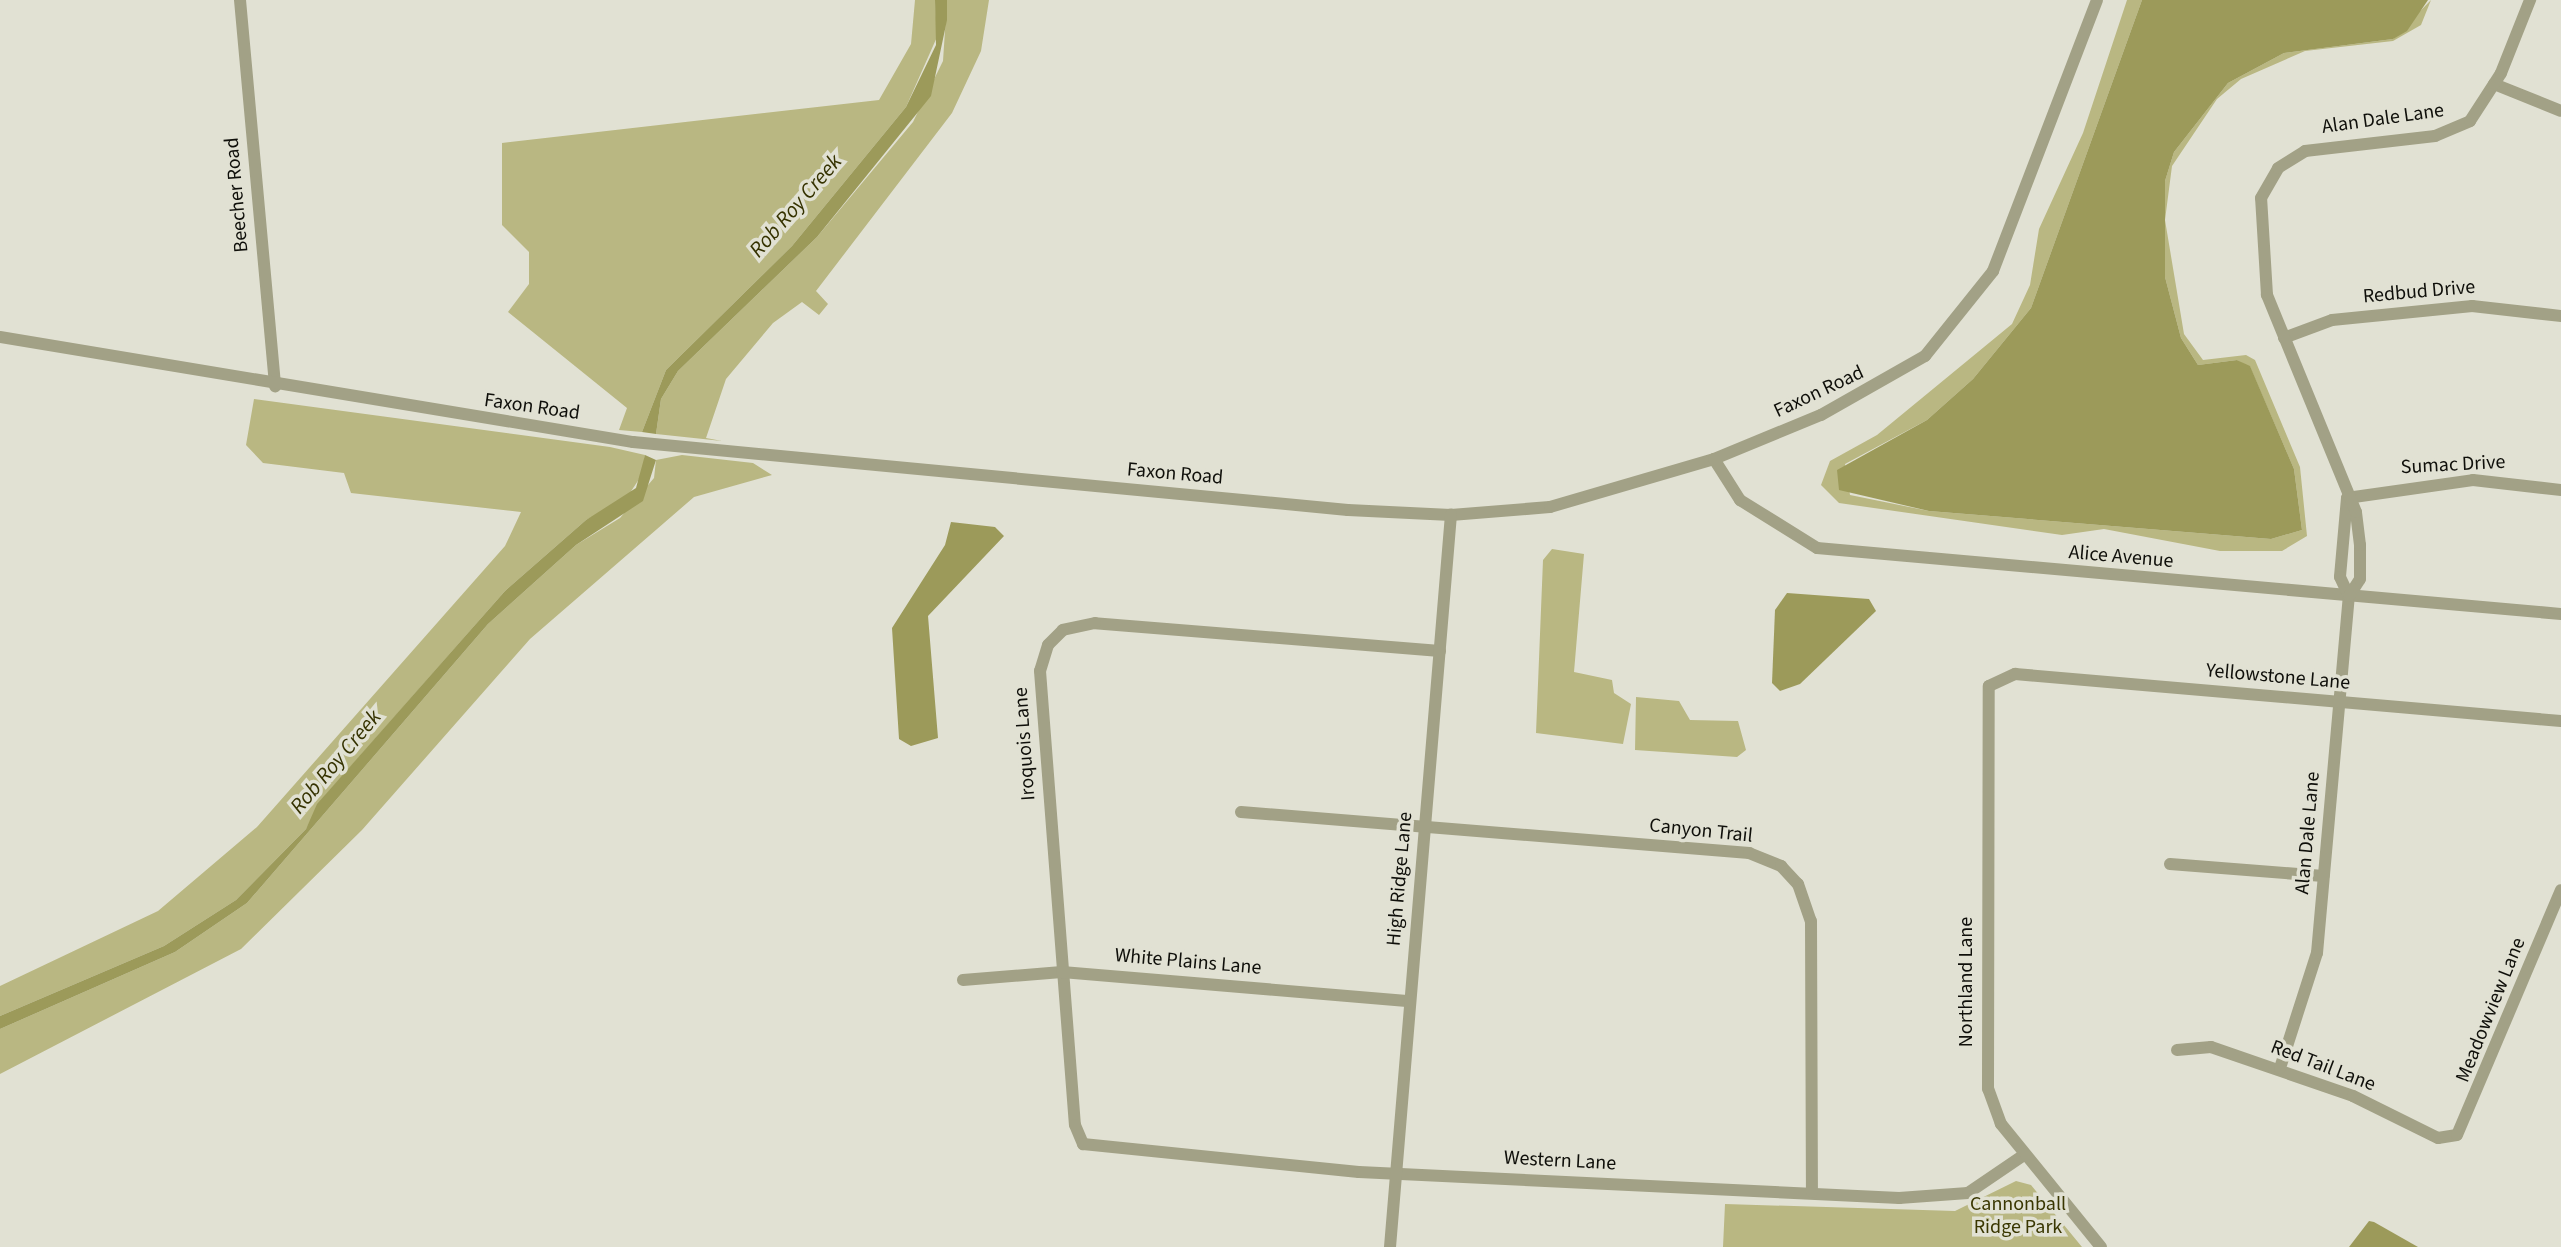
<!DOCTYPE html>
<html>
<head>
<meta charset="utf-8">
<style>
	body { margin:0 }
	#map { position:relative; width:2561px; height:1247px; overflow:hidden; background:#e1e1d3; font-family:"Source Sans 3",sans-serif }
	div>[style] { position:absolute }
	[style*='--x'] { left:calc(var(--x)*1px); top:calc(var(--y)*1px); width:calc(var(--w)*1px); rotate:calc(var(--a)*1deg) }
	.green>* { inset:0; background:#b9b782 }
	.water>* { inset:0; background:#9c9a5a }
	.minor>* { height:12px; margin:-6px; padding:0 6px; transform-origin:6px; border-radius:6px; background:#a2a186 }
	span { translate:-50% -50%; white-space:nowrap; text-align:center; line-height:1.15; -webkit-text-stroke:7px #e1e1d3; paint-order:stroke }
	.street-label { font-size:20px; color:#0f0f0a }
	.park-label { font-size:20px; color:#393601 }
	.water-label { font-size:22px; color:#353200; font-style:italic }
</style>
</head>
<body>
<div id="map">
	<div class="green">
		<i style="clip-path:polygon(915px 0,935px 0,937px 37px,906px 107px,792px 246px,666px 370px,642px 432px,619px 430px,627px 408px,508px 312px,529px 284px,529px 252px,502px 225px,502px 143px,879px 100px,911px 44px)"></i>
		<i style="clip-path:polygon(947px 0,989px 0,981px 51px,952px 113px,816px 291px,828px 304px,819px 315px,802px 302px,773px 323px,726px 379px,706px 438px,722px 441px,656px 434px,661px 399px,678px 371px,817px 237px,913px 122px,943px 61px)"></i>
		<i style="clip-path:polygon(2127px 0,2142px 0,2031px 308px,1973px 379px,1927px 420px,1845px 464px,1850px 495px,1929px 511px,2271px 539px,2302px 530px,2294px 469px,2250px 367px,2237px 360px,2198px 365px,2181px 338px,2165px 277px,2165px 181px,2174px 152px,2228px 83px,2284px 53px,2393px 39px,2431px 0,2421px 25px,2393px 41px,2305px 51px,2241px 79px,2217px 99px,2172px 166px,2165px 220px,2184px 334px,2203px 360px,2246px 355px,2255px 360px,2300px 467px,2307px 536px,2282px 551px,2220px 551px,2104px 529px,2062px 535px,1839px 503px,1821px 485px,1830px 461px,1877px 435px,2012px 324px,2030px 285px,2039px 229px,2083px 133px)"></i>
		<i style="clip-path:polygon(254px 399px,610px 447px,645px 455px,643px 473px,626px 499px,586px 520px,505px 591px,322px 799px,306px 829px,236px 900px,164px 946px,0 1016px,0 986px,158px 911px,257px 827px,505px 546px,521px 512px,351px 493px,344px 473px,263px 463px,246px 445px)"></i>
		<i style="clip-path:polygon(682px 455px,753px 463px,772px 475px,694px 497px,530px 639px,362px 830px,241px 949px,0 1074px,0 1029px,175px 952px,247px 903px,488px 624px,576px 545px,620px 518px,654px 478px,656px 460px)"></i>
		<i style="clip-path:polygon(1552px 549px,1584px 554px,1574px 672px,1612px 680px,1614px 693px,1631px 704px,1623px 744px,1536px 733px,1543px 560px)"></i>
		<i style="clip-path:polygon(1636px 697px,1679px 701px,1690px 720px,1738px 721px,1746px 750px,1737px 757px,1635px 750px)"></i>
		<i style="clip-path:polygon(2016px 1181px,2031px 1185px,2082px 1247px,1723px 1247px,1725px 1204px,1955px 1211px)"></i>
	</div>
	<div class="water">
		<i style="clip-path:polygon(935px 0,947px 0,947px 20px,931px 96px,817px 237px,678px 371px,661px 399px,656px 434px,642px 432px,666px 370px,792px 246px,906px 107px,936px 45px)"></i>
		<i style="clip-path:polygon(2142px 0,2428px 0,2407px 31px,2393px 39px,2284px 53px,2228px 83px,2174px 152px,2165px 181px,2165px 277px,2181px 338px,2198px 365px,2237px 360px,2250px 366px,2294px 469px,2302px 530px,2271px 539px,1929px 511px,1839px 490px,1837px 470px,1927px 420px,1973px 379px,2031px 308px)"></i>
		<i style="clip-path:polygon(645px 455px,656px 460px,643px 501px,576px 545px,488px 624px,247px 903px,175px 952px,0 1029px,0 1016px,164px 946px,236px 900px,306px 829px,317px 804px,505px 591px,586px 520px,636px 488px)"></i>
		<i style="clip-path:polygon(951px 522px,995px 527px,1004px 536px,928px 616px,938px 738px,911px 746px,899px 739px,892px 628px,945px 545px)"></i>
		<i style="clip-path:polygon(1787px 593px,1869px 599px,1876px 611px,1800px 684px,1780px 691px,1772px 683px,1775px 610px)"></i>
		<i style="clip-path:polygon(2369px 1221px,2374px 1222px,2418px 1247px,2349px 1247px)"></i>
	</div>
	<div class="minor">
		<i style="--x:240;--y:0;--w:388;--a:84.8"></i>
		<i style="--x:2494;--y:84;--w:72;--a:21.9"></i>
		<i style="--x:0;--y:337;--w:642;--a:9.42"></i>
		<i style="--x:633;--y:442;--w:718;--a:5.43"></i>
		<i style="--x:1348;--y:510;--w:103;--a:2.8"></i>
		<i style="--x:1451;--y:515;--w:99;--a:-4.6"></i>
		<i style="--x:1550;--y:507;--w:171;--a:-16.3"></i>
		<i style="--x:1714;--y:459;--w:116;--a:-22.4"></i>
		<i style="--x:1821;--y:415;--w:120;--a:-29.6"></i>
		<i style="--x:1925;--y:356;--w:109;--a:-51.3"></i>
		<i style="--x:1993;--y:271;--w:290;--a:-69"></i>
		<i style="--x:2284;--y:338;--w:51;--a:-20.6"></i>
		<i style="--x:2332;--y:320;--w:141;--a:-5.7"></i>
		<i style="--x:2472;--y:306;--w:90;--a:6.4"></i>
		<i style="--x:1714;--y:459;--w:49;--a:57.6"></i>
		<i style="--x:1740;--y:500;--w:91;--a:31.9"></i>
		<i style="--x:1817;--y:548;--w:747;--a:5.07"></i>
		<i style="--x:2347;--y:498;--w:127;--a:-8.1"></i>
		<i style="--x:2473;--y:480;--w:89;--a:6.5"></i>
		<i style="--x:2347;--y:498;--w:79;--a:95.1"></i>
		<i style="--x:2340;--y:577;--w:21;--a:65"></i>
		<i style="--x:1440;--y:651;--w:346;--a:-175.4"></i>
		<i style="--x:1095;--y:623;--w:33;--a:168"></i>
		<i style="--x:1063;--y:630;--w:21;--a:135"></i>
		<i style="--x:1048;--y:645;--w:27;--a:107"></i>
		<i style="--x:1040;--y:671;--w:455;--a:85.6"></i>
		<i style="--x:1075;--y:1125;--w:21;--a:67"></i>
		<i style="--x:1083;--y:1144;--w:277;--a:5.8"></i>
		<i style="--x:1359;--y:1172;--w:541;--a:2.76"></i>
		<i style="--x:1899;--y:1198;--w:69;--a:-4.1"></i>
		<i style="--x:1968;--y:1193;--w:68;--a:-34.2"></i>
		<i style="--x:1241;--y:812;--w:510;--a:4.61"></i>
		<i style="--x:1749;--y:853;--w:35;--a:22"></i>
		<i style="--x:1781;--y:866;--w:25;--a:47"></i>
		<i style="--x:1798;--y:884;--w:39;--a:71"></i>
		<i style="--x:1811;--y:921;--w:271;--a:89.8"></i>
		<i style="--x:2170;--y:864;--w:154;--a:4.5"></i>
		<i style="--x:963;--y:980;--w:99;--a:-4.6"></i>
		<i style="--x:1062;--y:972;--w:349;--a:4.8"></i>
		<i style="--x:2177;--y:1050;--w:34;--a:-5"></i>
		<i style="--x:2211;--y:1047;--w:150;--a:19"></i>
		<i style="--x:2353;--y:1096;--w:95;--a:26.3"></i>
		<i style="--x:2438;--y:1138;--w:19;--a:-9"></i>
		<i style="--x:2457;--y:1135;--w:266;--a:-67"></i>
		<i style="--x:2280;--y:1068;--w:121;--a:-72.2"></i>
		<i style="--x:2317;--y:953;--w:358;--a:-84.9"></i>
		<i style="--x:2349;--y:596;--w:20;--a:-57"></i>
		<i style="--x:2360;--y:579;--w:34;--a:-90"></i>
		<i style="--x:2360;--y:545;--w:33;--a:-97"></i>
		<i style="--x:2356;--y:512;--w:235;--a:-112.3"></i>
		<i style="--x:2267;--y:295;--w:97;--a:-93.5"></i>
		<i style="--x:2261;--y:198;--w:34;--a:-60"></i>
		<i style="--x:2278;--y:168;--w:32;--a:-32"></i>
		<i style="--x:2305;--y:151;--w:131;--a:-6.6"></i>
		<i style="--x:2435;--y:136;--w:38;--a:-23"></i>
		<i style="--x:2470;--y:121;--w:57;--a:-57.1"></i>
		<i style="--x:2501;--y:73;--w:79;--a:-68.3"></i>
		<i style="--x:1390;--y:1247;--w:735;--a:-85.24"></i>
		<i style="--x:2101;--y:1247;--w:159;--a:-129.1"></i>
		<i style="--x:2001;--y:1124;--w:37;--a:-110"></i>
		<i style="--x:1988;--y:1089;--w:403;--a:-89.9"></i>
		<i style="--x:1989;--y:686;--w:29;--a:-25"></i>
		<i style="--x:2015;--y:674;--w:548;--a:4.92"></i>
	</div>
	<div class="street-label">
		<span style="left:2383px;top:119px;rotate:-8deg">Alan Dale Lane</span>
		<span style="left:237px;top:195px;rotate:-95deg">Beecher Road</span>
		<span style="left:2419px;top:292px;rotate:-5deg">Redbud Drive</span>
		<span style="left:1819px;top:392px;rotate:-25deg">Faxon Road</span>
		<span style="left:532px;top:407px;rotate:8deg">Faxon Road</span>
		<span style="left:2453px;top:465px;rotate:-3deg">Sumac Drive</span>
		<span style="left:1175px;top:474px;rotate:5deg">Faxon Road</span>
		<span style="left:2121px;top:557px;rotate:5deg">Alice Avenue</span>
		<span style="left:2278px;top:677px;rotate:5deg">Yellowstone Lane</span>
		<span style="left:1025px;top:744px;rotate:-94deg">Iroquois Lane</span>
		<span style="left:1701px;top:831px;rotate:6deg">Canyon Trail</span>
		<span style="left:2308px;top:833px;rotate:-85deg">Alan Dale Lane</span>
		<span style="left:1400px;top:879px;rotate:-85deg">High Ridge Lane</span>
		<span style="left:1188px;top:962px;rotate:5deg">White Plains Lane</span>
		<span style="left:1966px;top:982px;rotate:-90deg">Northland Lane</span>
		<span style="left:2491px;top:1010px;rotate:-68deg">Meadowview Lane</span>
		<span style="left:2323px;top:1066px;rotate:21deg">Red Tail Lane</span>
		<span style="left:1560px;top:1161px;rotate:3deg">Western Lane</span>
	</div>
	<div class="park-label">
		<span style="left:2018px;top:1216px">Cannonball<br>Ridge Park</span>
	</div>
	<div class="water-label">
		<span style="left:796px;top:206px;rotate:-49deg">Rob Roy Creek</span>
		<span style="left:336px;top:762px;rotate:-50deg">Rob Roy Creek</span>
	</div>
</div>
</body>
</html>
